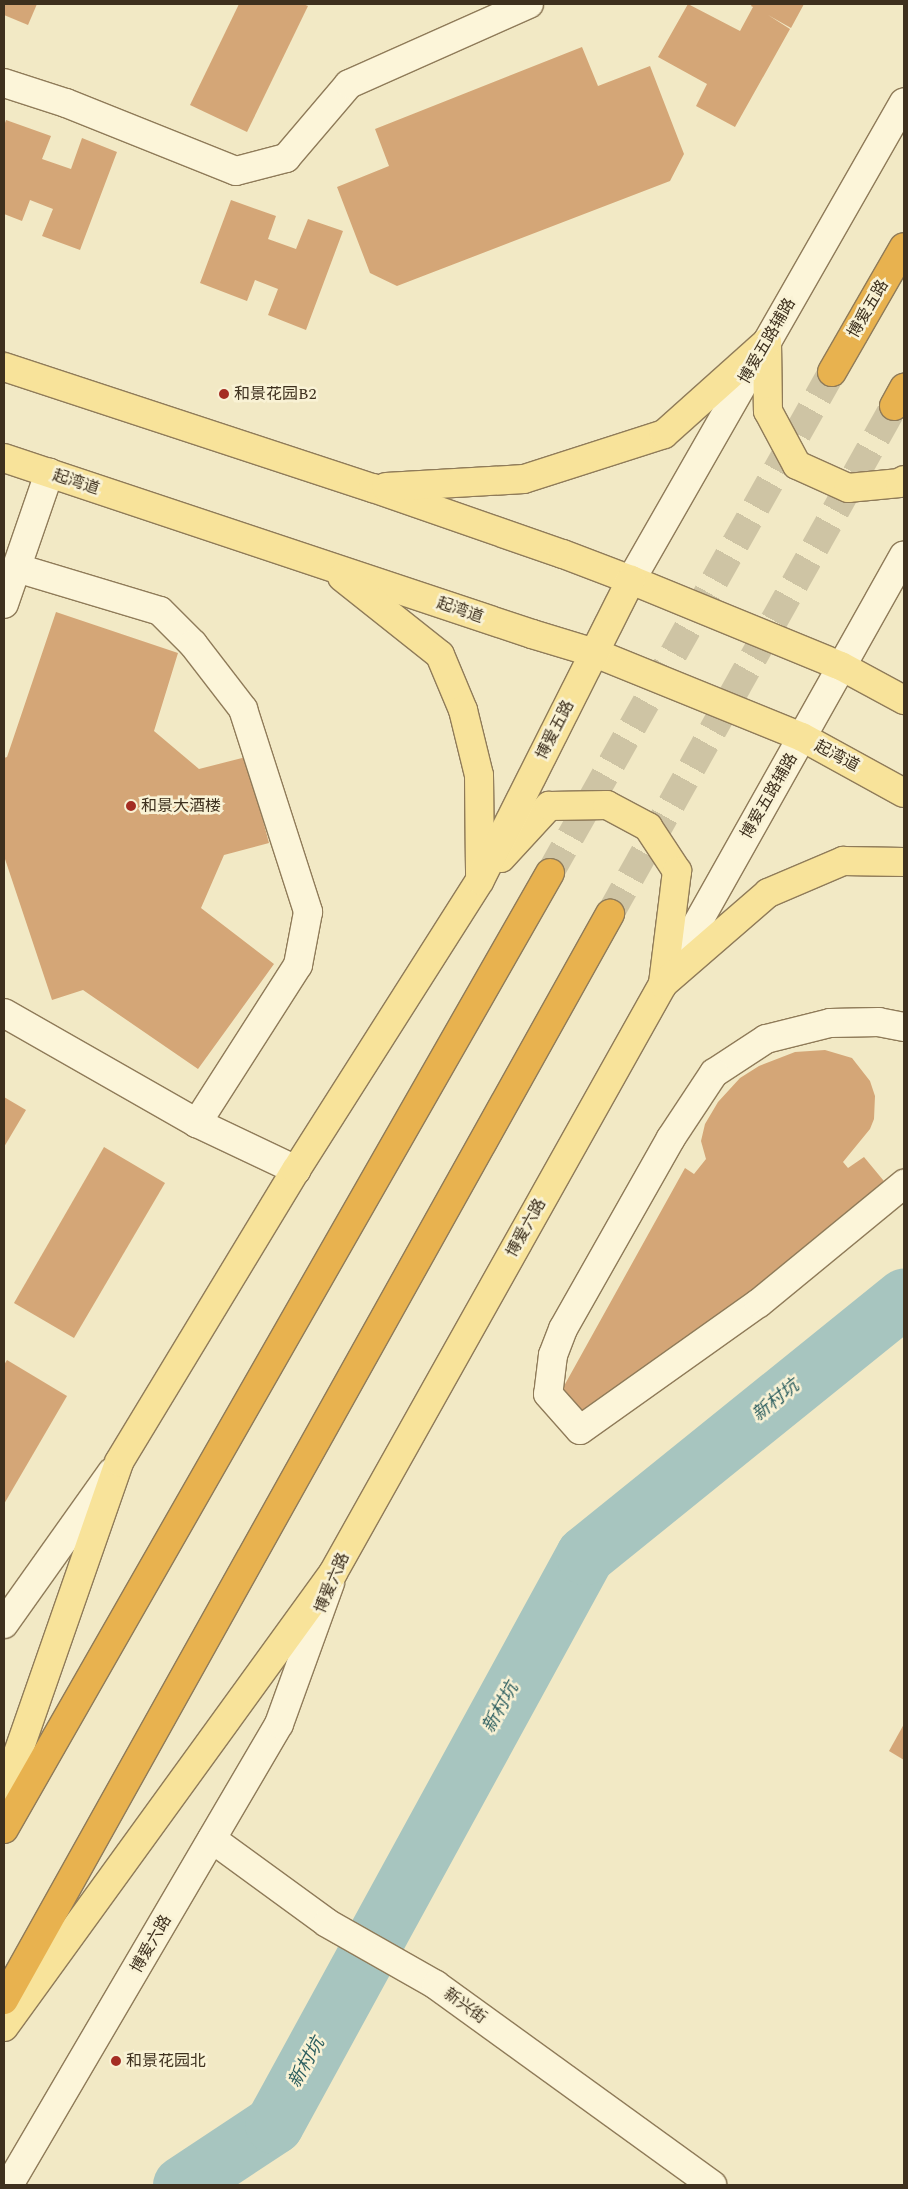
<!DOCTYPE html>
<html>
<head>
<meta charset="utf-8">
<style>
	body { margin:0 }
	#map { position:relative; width:908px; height:2189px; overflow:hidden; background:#f2e9c5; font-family:Spectral,"Noto Sans SC",serif }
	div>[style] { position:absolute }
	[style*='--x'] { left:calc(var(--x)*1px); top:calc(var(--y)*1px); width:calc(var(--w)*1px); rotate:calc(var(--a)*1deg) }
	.river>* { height:59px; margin:-29.5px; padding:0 29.5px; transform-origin:29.5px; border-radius:29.5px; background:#a7c5bf }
	.building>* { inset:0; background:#d4a677 }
	.highway-tunnel>* { height:28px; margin-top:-14px; transform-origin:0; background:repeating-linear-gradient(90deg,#cec4a4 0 28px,transparent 0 42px) }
	.roads { filter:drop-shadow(1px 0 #8f7b59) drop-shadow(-1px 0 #8f7b59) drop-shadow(0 1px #8f7b59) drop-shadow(0 -1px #8f7b59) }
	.minor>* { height:28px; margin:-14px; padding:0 14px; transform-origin:14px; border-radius:14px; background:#fcf5d9 }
	.major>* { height:28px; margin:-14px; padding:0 14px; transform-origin:14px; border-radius:14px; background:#f8e39a }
	.highway>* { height:28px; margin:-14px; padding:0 14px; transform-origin:14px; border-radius:14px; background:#e8b24f }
	.dots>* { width:14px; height:14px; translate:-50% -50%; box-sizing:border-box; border:2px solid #f9f2d5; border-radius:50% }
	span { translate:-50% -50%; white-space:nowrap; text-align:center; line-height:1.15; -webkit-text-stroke:5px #f9f2d5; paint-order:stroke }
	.street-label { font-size:16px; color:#3e301e }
	.poi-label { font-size:16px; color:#3e301e }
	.left { translate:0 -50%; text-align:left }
	.water-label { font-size:18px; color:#2c5e5f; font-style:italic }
	.frame { position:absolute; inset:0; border:5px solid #3e301e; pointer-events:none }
</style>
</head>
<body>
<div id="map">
	<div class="river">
		<i style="--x:182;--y:2185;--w:110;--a:-33.5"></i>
		<i style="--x:274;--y:2124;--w:648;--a:-61.34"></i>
		<i style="--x:585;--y:1555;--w:410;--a:-38.9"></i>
	</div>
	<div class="building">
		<i style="clip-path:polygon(4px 4px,37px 4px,28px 25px,4px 15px)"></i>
		<i style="clip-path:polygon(239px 4px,303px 4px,308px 6px,247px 132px,190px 105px)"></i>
		<i style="clip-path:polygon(688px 4px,740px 31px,753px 7px,751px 6px,752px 4px,804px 4px,791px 28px,768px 15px,790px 29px,735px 127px,696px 106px,707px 84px,658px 57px)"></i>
		<i style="clip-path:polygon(582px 47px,598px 86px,650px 66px,684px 154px,670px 181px,397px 286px,370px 273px,337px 187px,389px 166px,375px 129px)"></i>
		<i style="clip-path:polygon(6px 120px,51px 136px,42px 159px,71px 169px,82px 138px,117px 152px,80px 250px,42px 236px,53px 209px,30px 200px,22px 221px,4px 214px,4px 126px)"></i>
		<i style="clip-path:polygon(231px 200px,276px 216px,268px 239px,296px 249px,308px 219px,343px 231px,306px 330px,268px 315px,278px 289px,255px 280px,247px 301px,200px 283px)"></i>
		<i style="clip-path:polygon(56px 612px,178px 653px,154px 731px,199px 769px,246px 757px,269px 843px,224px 855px,201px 908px,274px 964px,198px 1069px,83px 990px,52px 1000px,4px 856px,4px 758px,7px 757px)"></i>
		<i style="clip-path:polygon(825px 1050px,852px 1058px,870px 1081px,875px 1096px,874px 1119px,870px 1129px,843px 1162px,848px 1168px,864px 1157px,888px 1186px,746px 1302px,581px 1419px,559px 1395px,685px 1168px,694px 1174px,706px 1159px,701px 1141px,705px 1124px,718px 1102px,740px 1078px,759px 1066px,795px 1052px)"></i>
		<i style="clip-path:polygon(4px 1097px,26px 1110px,4px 1147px)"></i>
		<i style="clip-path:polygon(104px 1147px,165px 1183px,74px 1338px,14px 1303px)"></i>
		<i style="clip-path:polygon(7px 1360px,67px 1396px,4px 1504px,4px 1365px)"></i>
		<i style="clip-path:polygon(904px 1724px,904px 1760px,889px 1751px)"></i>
	</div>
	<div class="highway-tunnel">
		<i style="--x:550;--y:873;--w:575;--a:-60.63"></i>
		<i style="--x:610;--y:914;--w:582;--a:-60.79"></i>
	</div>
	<div class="roads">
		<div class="minor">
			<i style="--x:4;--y:83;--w:65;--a:17.9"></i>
			<i style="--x:66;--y:103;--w:183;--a:21.8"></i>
			<i style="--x:236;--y:171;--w:52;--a:-14.6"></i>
			<i style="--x:286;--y:158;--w:97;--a:-49.6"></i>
			<i style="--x:349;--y:84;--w:197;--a:-24"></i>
			<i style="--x:17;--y:568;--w:149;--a:16.7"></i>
			<i style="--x:160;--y:611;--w:47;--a:45"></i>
			<i style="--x:193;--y:644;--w:82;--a:52.4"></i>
			<i style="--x:243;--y:709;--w:213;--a:72.2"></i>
			<i style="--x:308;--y:912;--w:54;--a:100.7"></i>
			<i style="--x:298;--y:965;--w:188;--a:122.6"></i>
			<i style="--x:631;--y:580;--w:550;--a:-60.27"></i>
			<i style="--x:4;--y:604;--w:139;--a:-71"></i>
			<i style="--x:665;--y:981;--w:488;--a:-60.7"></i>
			<i style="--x:4;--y:1013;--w:222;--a:29.7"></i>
			<i style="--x:197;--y:1123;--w:110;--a:25.4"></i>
			<i style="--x:904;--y:1027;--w:25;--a:-169"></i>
			<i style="--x:879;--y:1022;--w:49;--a:178.8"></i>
			<i style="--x:830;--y:1023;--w:66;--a:166"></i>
			<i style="--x:766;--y:1039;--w:62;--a:146.8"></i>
			<i style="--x:714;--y:1073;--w:78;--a:123.5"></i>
			<i style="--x:671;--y:1138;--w:219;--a:119.5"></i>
			<i style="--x:563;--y:1329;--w:28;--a:111"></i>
			<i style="--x:553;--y:1355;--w:39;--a:97"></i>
			<i style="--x:548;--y:1394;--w:48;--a:48.4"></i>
			<i style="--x:580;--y:1430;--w:219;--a:-35.4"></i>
			<i style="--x:759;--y:1303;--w:188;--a:-39.4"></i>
			<i style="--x:4;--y:1624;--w:186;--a:-54.6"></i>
			<i style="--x:212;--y:1839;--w:142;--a:36.1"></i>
			<i style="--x:327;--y:1923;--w:125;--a:29.6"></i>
			<i style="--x:436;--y:1985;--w:341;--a:35.9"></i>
			<i style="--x:9;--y:2185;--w:534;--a:-59.64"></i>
			<i style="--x:279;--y:1724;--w:150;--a:-70.1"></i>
		</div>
		<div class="major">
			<i style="--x:767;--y:342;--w:69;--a:89.2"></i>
			<i style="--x:768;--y:411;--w:61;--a:61.8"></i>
			<i style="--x:797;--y:465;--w:56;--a:24.3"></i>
			<i style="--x:848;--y:488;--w:52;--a:-5.5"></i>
			<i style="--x:900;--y:483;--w:5;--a:-37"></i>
			<i style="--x:4;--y:367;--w:388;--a:18.2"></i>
			<i style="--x:373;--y:488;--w:201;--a:19.2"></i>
			<i style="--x:563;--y:554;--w:73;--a:20.9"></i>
			<i style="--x:631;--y:580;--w:227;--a:22.3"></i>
			<i style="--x:841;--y:666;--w:72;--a:28.4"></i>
			<i style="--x:4;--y:458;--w:557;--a:18.43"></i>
			<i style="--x:532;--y:634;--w:66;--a:16.8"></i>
			<i style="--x:595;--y:653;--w:223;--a:22.1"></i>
			<i style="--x:802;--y:737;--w:116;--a:28.8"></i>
			<i style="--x:386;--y:487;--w:138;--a:-3.3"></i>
			<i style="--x:524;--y:479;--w:147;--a:-17.8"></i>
			<i style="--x:664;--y:434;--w:138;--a:-41.8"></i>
			<i style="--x:342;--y:577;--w:125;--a:38.5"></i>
			<i style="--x:440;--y:655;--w:60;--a:67.3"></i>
			<i style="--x:463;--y:710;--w:67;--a:76.2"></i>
			<i style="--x:479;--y:775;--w:100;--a:89.4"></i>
			<i style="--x:501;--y:858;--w:71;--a:-47.3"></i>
			<i style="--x:549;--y:806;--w:58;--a:-1"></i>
			<i style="--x:607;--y:805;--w:47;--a:28.2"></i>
			<i style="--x:648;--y:827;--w:53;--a:56.6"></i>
			<i style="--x:677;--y:871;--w:114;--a:97.1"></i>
			<i style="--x:4;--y:1793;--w:350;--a:-70.8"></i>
			<i style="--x:119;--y:1462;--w:341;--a:-58.8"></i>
			<i style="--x:296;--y:1170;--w:343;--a:-57.6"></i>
			<i style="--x:480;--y:880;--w:336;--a:-63.3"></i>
			<i style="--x:4;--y:2027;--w:561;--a:-54.07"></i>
			<i style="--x:333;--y:1573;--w:675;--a:-60.74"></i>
			<i style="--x:663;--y:984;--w:139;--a:-40.9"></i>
			<i style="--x:768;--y:893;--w:82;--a:-23.1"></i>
			<i style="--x:843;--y:861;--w:61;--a:0.9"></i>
		</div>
		<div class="highway">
			<i style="--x:832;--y:372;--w:144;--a:-60.1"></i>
			<i style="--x:894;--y:406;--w:21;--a:-61"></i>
			<i style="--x:4;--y:1829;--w:1101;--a:-60.27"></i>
			<i style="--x:4;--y:2000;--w:1244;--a:-60.84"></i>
		</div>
	</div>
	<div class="dots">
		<i style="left:224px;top:394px;background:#a42d23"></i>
		<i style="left:131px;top:806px;background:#a42d23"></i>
		<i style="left:116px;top:2061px;background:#a42d23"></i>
	</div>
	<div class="street-label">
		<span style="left:868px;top:309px;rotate:-60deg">博爱五路</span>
		<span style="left:767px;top:341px;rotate:-60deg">博爱五路辅路</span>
		<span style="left:76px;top:482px;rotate:18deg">起湾道</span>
		<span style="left:460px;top:610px;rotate:19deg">起湾道</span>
		<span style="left:555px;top:730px;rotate:-63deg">博爱五路</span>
		<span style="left:837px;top:756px;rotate:28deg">起湾道</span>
		<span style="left:769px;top:796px;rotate:-60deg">博爱五路辅路</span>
		<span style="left:526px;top:1228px;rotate:-61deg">博爱六路</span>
		<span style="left:332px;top:1583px;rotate:-67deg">博爱六路</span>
		<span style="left:151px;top:1944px;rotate:-60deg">博爱六路</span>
		<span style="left:465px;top:2006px;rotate:36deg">新兴街</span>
	</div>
	<div class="poi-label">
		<span class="left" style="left:234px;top:394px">和景花园B2</span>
		<span class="left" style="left:141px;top:806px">和景大酒楼</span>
		<span class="left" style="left:126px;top:2061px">和景花园北</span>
	</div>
	<div class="water-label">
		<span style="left:776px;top:1401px;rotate:-39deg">新村坑</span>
		<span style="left:501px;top:1708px;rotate:-61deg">新村坑</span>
		<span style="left:307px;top:2063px;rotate:-61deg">新村坑</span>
	</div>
	<div class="frame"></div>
</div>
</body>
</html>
